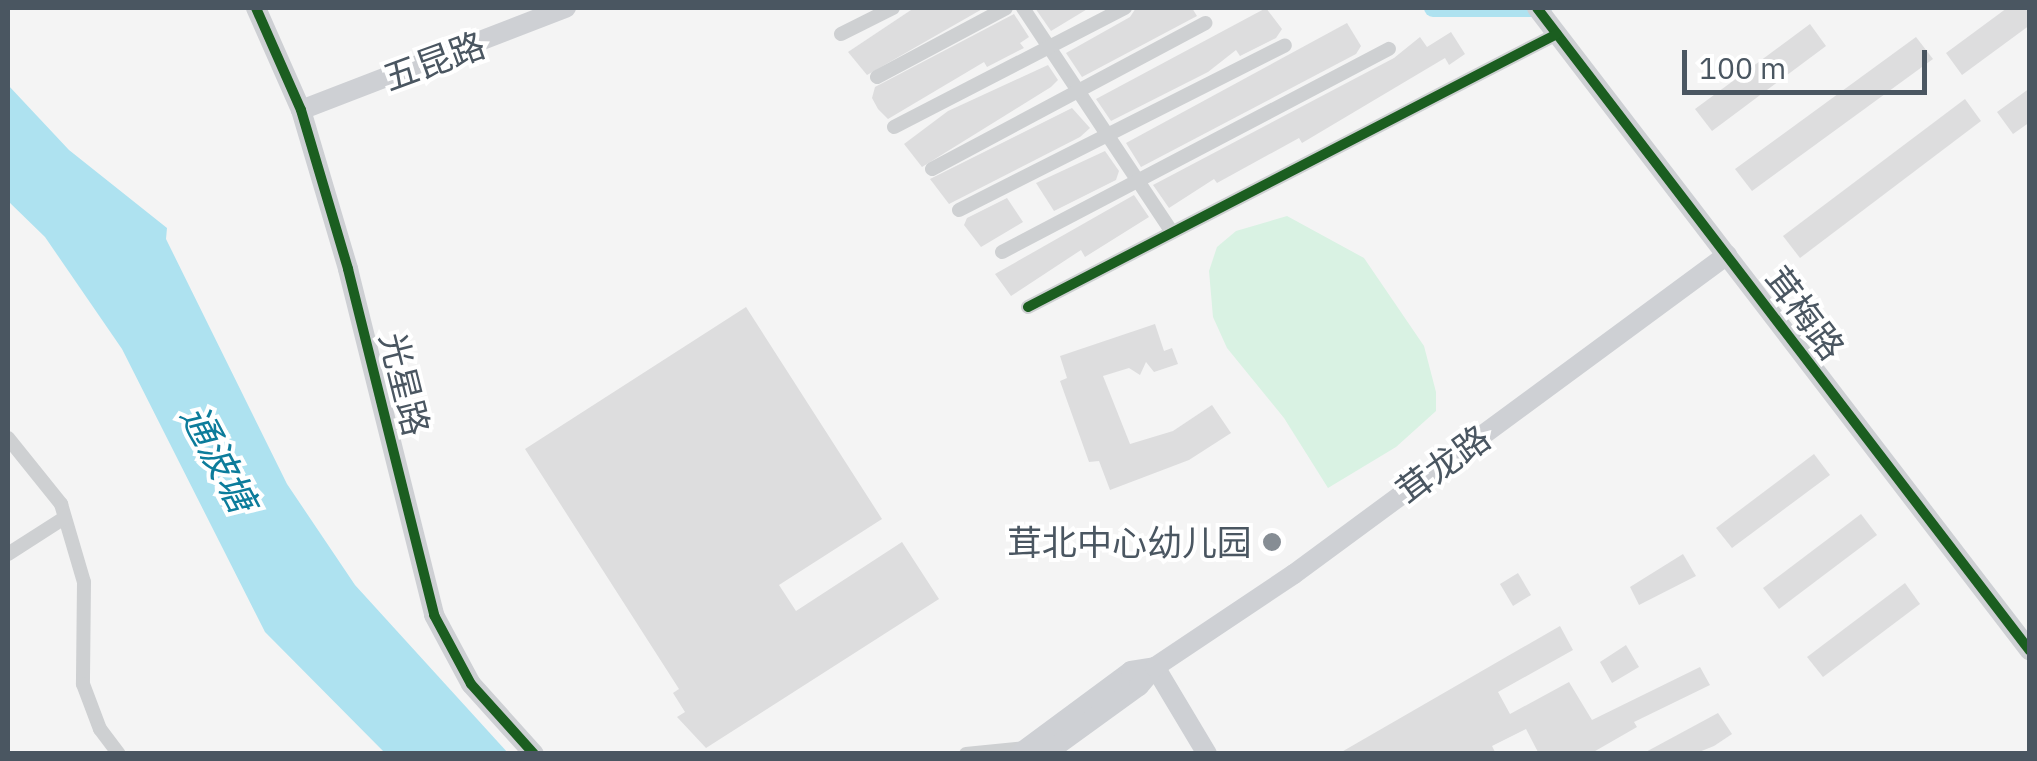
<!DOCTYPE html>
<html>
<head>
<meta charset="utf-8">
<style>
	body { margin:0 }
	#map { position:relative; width:2037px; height:761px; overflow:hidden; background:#f4f4f4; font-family:"IBM Plex Sans","Noto Sans SC",sans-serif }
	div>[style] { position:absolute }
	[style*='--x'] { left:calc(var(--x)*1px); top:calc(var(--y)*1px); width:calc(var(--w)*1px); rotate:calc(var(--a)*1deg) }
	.green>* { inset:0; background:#d9f2e3 }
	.water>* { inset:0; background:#aee2f0 }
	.canal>* { height:18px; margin:-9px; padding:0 9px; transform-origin:9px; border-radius:9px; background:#aee2f0 }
	.building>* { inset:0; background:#ddddde }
	.street>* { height:14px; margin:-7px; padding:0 7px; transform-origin:7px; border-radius:7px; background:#ced0d2 }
	.secondary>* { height:20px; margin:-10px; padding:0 10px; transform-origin:10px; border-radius:10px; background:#ced0d4 }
	.cycleway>* { height:10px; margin:-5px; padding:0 5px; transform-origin:5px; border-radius:5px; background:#1b5e20 }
	.dots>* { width:28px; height:28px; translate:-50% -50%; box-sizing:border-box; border:5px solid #fff; border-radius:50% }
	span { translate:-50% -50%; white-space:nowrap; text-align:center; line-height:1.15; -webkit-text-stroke:8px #fff; paint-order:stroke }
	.street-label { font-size:35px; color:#4a5661 }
	.poi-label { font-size:35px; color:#4a5661 }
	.right { translate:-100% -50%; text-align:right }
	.water-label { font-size:38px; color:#0c7c9b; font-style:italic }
	.frame { position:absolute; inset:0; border:10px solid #4a5661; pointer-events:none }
	.scale { position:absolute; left:1682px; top:50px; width:245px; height:45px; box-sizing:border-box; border:5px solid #4a5661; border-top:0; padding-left:12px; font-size:30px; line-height:35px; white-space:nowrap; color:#4a5661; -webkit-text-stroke:8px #fff; paint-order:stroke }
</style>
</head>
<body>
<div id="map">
	<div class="green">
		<i style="clip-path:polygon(1287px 216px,1364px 258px,1424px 346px,1436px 392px,1436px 411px,1396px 447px,1328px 488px,1284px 418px,1227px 348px,1213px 317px,1209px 271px,1217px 247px,1236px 231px)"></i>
	</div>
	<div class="water">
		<i style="clip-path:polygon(8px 85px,69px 150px,167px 228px,166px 239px,287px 484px,355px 585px,508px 753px,385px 753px,265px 632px,122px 349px,45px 237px,8px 201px)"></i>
	</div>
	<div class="canal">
		<i style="--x:1433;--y:8;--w:110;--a:0"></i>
	</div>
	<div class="building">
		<i style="clip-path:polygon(914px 8px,984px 8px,867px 75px,848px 52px)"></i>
		<i style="clip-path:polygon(1035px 8px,1089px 8px,1051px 31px)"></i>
		<i style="clip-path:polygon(1136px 8px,1192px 8px,1197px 16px,1082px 77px,1066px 53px,1130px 17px)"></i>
		<i style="clip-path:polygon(1266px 8px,1282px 29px,1276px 38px,1240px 56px,1236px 50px,1208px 72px,1111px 121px,1096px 99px)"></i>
		<i style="clip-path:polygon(2007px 8px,2030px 8px,2030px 25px,1962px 75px,1946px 53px)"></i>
		<i style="clip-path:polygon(1014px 14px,1029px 37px,1020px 43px,1024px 48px,987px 67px,984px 62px,888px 119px,878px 109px,872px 98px,875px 87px)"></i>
		<i style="clip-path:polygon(1347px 23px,1361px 46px,1356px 54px,1141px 167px,1126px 143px)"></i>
		<i style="clip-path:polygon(1810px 24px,1826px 46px,1712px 131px,1695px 109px)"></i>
		<i style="clip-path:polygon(1451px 32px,1465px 54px,1449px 65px,1445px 58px,1302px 143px,1299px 138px,1217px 183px,1214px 179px,1169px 208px,1153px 185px,1394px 58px,1420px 37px,1427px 47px)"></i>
		<i style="clip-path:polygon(1916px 37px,1933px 59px,1752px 191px,1735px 169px)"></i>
		<i style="clip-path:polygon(1048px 65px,1058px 80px,1051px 87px,922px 167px,904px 144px,948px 111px)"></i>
		<i style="clip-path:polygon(2030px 88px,2030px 122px,2013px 134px,1997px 112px)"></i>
		<i style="clip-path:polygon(1965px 99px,1981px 121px,1800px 258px,1783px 236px)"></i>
		<i style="clip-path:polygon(1072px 108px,1090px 128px,1080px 137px,949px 204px,930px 179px)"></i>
		<i style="clip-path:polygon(1105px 151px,1119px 171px,1116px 180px,1054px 211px,1036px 183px)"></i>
		<i style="clip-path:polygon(1134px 195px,1149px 217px,1085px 257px,1081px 250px,1011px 296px,995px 274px)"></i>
		<i style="clip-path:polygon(1007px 198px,1023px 222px,981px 247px,964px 225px,967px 218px)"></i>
		<i style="clip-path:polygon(746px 307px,882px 519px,779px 585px,796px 611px,902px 542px,939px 599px,706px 748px,677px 717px,685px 712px,673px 693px,679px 689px,525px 449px)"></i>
		<i style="clip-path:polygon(1155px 324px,1164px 351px,1172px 348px,1178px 364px,1154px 372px,1146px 362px,1140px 375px,1129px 368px,1103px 376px,1130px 444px,1173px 431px,1212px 405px,1231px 433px,1189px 460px,1110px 490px,1099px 461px,1089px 462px,1060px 381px,1067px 378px,1060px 356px)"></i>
		<i style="clip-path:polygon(1814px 454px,1830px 475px,1732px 548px,1716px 528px)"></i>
		<i style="clip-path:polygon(1861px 514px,1877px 535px,1779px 609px,1763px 588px)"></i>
		<i style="clip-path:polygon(1683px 554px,1696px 576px,1639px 605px,1630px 587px)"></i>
		<i style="clip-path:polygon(1518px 573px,1531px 595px,1513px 606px,1500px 584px)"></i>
		<i style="clip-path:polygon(1905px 583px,1920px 604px,1823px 677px,1807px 657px)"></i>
		<i style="clip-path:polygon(1560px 626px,1573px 650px,1498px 692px,1510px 714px,1569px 682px,1592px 720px,1700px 667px,1710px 685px,1634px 722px,1637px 727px,1590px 754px,1539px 754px,1526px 729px,1492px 746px,1496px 754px,1338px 754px)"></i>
		<i style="clip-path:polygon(1626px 645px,1639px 667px,1612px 683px,1600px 662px)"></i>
		<i style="clip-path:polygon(1718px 713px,1732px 734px,1714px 746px,1694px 754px,1642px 754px)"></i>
	</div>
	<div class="street">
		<i style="--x:1023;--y:8;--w:268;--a:56.4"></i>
		<i style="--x:841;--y:34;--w:58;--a:-26.6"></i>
		<i style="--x:877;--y:77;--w:146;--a:-28.1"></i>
		<i style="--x:894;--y:127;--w:260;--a:-27.3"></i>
		<i style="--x:932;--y:169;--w:310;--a:-28.1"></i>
		<i style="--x:959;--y:210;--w:365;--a:-26.8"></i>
		<i style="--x:1002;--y:252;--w:437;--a:-27.7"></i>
		<i style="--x:1028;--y:307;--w:595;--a:-27.3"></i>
		<i style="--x:8;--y:438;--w:85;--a:51.2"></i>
		<i style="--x:61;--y:504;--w:81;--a:73.6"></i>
		<i style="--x:84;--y:582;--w:102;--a:90.6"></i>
		<i style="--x:83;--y:684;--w:48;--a:69.3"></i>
		<i style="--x:100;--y:729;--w:31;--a:53"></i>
		<i style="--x:8;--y:554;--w:67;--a:-32.7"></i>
		<i style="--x:966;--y:754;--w:59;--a:-5.8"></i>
	</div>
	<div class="secondary">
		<i style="--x:256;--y:8;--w:111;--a:66.2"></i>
		<i style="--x:301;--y:110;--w:166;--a:73.5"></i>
		<i style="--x:348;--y:269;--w:357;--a:76"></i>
		<i style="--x:434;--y:615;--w:78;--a:61.8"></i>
		<i style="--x:471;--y:684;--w:94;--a:48"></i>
		<i style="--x:1537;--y:8;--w:810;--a:52.52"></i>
		<i style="--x:301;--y:110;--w:284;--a:-21.1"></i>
		<i style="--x:1155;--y:667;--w:101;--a:59.1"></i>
		<i style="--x:1019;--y:754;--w:139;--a:-36.5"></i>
		<i style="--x:1131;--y:671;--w:24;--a:-9"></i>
		<i style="--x:1045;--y:754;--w:116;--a:-35.9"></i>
		<i style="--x:1139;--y:686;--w:25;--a:-50"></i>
		<i style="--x:1155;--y:667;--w:167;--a:-33.8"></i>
		<i style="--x:1294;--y:574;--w:538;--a:-36.38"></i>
	</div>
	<div class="cycleway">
		<i style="--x:256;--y:8;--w:111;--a:66.2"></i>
		<i style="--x:301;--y:110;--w:166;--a:73.5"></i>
		<i style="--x:348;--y:269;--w:357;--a:76"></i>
		<i style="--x:434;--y:615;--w:78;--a:61.8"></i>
		<i style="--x:471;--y:684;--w:94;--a:48"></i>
		<i style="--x:1537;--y:8;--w:810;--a:52.52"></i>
		<i style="--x:1028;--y:307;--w:595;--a:-27.3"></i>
	</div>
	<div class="dots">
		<i style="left:1272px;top:542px;background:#868d94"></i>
	</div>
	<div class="street-label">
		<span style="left:434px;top:61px;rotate:-20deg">五昆路</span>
		<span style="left:1805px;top:313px;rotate:53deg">茸梅路</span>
		<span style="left:405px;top:384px;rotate:76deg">光星路</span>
		<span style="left:1443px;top:464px;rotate:-36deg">茸龙路</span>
	</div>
	<div class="poi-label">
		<span class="right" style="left:1252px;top:542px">茸北中心幼儿园</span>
	</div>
	<div class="water-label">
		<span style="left:219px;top:458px;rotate:62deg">通波塘</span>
	</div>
	<div class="frame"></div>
	<div class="scale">100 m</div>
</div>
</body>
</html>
